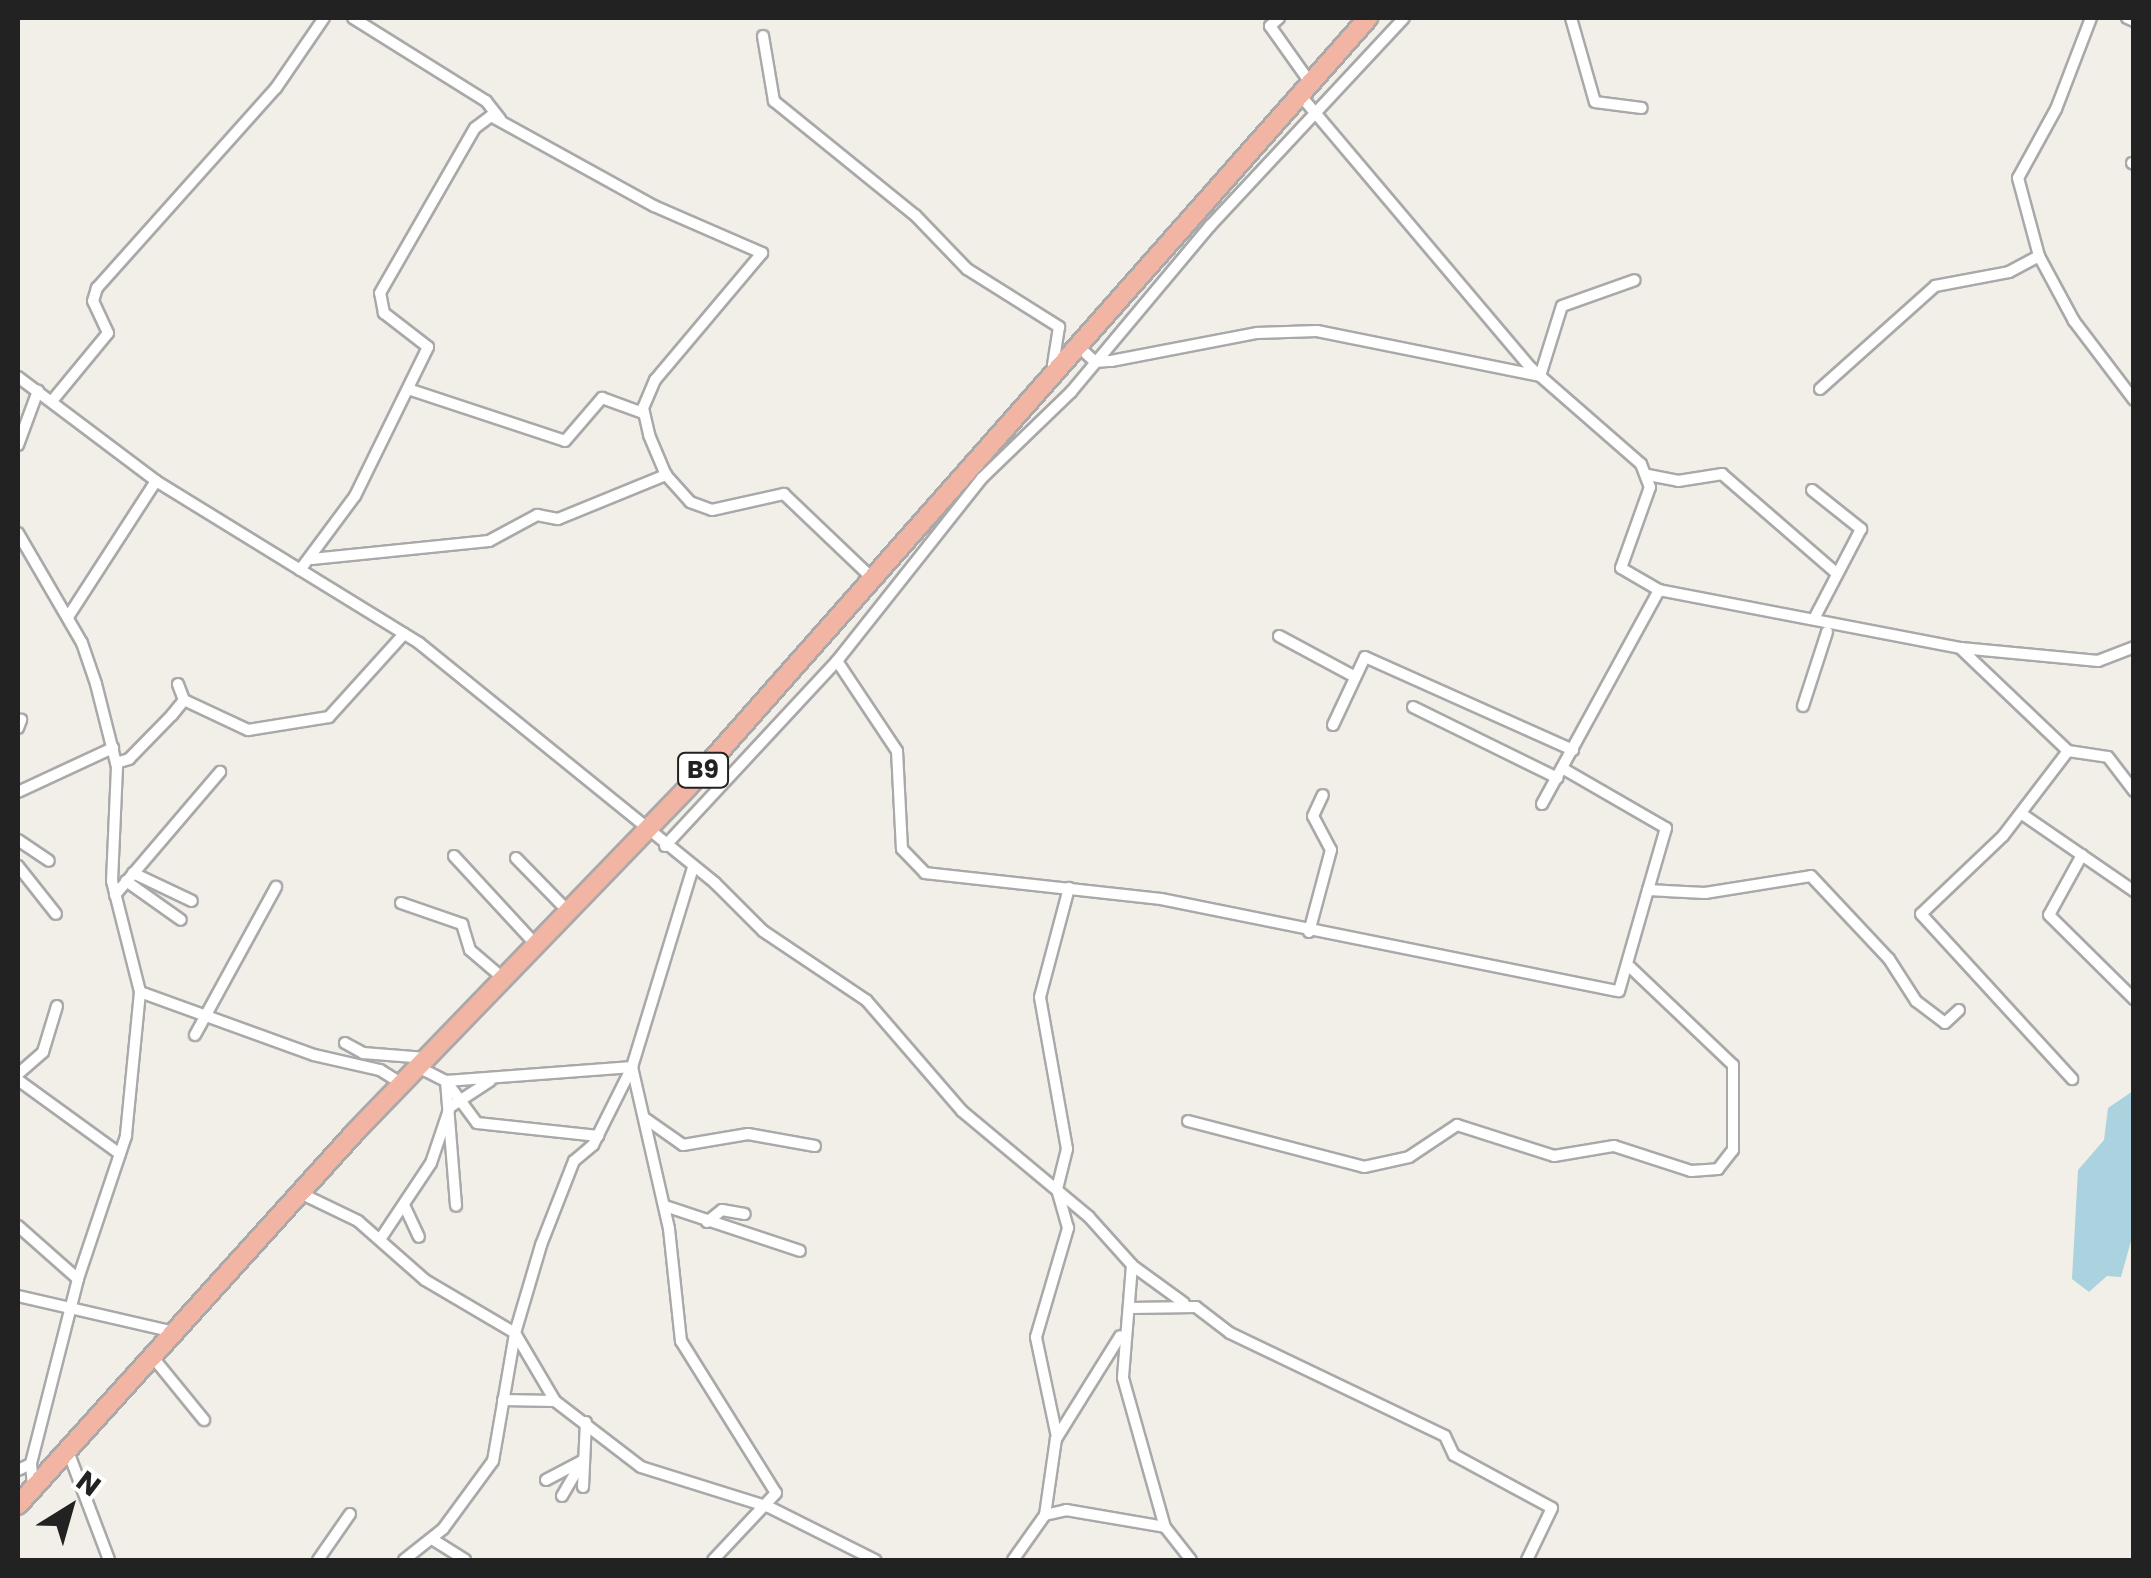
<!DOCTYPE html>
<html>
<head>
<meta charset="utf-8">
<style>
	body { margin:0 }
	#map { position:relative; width:2151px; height:1578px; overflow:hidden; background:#f2efe9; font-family:Poppins,sans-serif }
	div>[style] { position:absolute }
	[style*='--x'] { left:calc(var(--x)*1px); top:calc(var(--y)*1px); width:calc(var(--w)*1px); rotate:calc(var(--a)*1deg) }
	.water>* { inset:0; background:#aad3df }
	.roads { filter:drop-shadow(2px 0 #a9a9a9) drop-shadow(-2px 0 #a9a9a9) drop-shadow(0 2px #a9a9a9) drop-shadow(0 -2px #a9a9a9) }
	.minor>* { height:10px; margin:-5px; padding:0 5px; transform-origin:5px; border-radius:5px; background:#fff }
	.trunk>* { height:18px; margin:-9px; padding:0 9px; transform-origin:9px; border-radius:9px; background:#f2b4a3 }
	span { translate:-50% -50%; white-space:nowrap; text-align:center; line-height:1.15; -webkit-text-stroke:10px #fff; paint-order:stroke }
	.shield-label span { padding:2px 8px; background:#fff; border:2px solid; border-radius:8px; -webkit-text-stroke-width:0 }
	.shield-label { font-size:25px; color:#222; font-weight:700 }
	.frame { position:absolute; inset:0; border:20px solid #222; pointer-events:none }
	.north { position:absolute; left:20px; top:1458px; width:100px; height:100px; -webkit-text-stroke:8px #fff; paint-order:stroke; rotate:37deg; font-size:28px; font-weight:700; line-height:40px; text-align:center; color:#222 }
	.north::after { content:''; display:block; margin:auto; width:35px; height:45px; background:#222; clip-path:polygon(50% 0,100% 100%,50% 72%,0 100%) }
</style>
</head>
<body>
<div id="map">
	<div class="water">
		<i style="clip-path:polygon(2133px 1091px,2133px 1234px,2121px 1277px,2107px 1276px,2089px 1292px,2072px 1279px,2078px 1170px,2104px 1140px,2108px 1108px)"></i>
	</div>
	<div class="roads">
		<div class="minor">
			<i style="--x:353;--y:18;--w:157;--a:32"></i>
			<i style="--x:486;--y:101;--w:23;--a:52"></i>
			<i style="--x:1279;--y:18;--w:12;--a:138"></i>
			<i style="--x:1270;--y:26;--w:71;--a:54.7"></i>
			<i style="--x:1571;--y:18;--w:87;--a:74.1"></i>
			<i style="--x:1595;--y:102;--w:47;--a:7.3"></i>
			<i style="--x:2091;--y:18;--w:97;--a:111"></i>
			<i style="--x:2056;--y:109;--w:79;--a:118.8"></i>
			<i style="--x:2018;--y:178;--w:81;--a:74.9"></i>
			<i style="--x:2039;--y:256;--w:74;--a:61.7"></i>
			<i style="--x:2074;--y:321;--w:99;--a:52.8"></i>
			<i style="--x:2127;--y:18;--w:8;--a:23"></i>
			<i style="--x:763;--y:36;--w:66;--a:80.4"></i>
			<i style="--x:774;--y:101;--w:181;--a:39"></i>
			<i style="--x:915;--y:215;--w:75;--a:46.1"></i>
			<i style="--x:967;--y:269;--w:109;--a:32.2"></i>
			<i style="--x:1059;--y:327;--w:39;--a:99"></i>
			<i style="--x:1301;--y:96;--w:356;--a:49.8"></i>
			<i style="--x:1531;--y:368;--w:146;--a:41.1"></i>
			<i style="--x:1641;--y:464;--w:25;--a:69"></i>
			<i style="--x:1650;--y:487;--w:86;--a:109.7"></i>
			<i style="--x:1621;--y:568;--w:44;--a:30.1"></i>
			<i style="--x:1659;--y:590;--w:308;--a:10.9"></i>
			<i style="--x:1961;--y:648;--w:138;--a:5.4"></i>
			<i style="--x:2098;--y:661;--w:39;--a:-21"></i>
			<i style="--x:2132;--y:163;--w:2;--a:27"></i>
			<i style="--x:1078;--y:346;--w:23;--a:43"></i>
			<i style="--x:1095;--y:362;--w:16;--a:-4"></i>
			<i style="--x:1111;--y:361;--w:149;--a:-10.9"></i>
			<i style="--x:1257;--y:333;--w:60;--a:-1.9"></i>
			<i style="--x:1317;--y:331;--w:227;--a:11.4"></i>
			<i style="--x:1540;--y:376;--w:73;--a:-72.6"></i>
			<i style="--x:1562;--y:306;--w:77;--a:-19.6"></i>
			<i style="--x:18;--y:377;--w:173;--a:37"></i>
			<i style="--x:156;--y:481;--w:309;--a:31.6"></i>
			<i style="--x:419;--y:643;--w:381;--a:39"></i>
			<i style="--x:715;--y:883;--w:68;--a:45"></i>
			<i style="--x:763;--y:931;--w:125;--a:33.9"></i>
			<i style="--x:867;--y:1001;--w:145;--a:49.2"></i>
			<i style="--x:962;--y:1111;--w:165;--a:39.8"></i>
			<i style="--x:1089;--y:1217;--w:64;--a:48.1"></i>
			<i style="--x:1132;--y:1265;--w:113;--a:94.6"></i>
			<i style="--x:1123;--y:1378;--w:155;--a:74.3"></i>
			<i style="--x:408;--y:389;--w:165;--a:18.3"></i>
			<i style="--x:565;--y:441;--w:57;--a:-49.3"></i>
			<i style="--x:602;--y:398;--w:44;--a:20.1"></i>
			<i style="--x:1820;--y:389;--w:154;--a:-41.8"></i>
			<i style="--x:1935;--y:286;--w:75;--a:-10.7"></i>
			<i style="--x:2009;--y:272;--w:34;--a:-28"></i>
			<i style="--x:52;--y:401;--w:88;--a:-50.5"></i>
			<i style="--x:108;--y:333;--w:35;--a:-115"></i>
			<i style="--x:93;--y:301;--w:14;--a:-73"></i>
			<i style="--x:97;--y:288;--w:268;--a:-48.2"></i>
			<i style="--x:276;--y:88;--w:85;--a:-55.6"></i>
			<i style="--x:18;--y:445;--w:58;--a:-69.7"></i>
			<i style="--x:1648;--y:475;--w:31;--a:11"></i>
			<i style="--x:1678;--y:481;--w:45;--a:-9"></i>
			<i style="--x:1722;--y:474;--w:150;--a:40.9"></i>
			<i style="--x:1812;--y:490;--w:63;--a:38.5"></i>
			<i style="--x:1861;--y:529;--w:99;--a:117.6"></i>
			<i style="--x:18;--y:533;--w:127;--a:59.8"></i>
			<i style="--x:82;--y:643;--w:43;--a:71.1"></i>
			<i style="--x:96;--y:684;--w:86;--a:75.8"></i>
			<i style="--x:117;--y:767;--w:114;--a:92.5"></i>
			<i style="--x:112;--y:881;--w:114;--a:75.8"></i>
			<i style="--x:140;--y:992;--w:145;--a:95.6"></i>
			<i style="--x:126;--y:1136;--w:151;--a:108.6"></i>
			<i style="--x:78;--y:1279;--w:191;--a:104.3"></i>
			<i style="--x:31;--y:1464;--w:21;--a:85"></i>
			<i style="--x:312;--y:559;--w:178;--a:-5.8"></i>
			<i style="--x:489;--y:541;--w:55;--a:-28.4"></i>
			<i style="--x:537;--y:515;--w:21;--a:11"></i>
			<i style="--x:558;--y:519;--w:117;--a:-22.2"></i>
			<i style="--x:300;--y:570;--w:92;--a:-53.4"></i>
			<i style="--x:355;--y:496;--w:166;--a:-63.9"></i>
			<i style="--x:428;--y:347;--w:56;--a:-142.3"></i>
			<i style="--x:384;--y:313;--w:20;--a:-101"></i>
			<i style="--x:380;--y:293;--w:190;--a:-60.1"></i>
			<i style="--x:475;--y:128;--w:20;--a:-37"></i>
			<i style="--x:491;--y:116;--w:186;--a:28.9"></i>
			<i style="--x:654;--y:206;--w:118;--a:23.5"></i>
			<i style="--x:762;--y:253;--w:166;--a:130.1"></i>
			<i style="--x:655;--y:380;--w:30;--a:113"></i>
			<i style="--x:643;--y:408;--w:28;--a:77"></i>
			<i style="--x:649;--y:435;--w:43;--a:67"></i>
			<i style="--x:666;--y:475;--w:36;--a:48"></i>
			<i style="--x:690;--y:502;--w:23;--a:20"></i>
			<i style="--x:712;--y:510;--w:74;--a:-12.5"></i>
			<i style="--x:784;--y:494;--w:123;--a:43.7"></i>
			<i style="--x:68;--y:617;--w:162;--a:-57.1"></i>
			<i style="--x:1279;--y:636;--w:86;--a:28.3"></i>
			<i style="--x:1961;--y:649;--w:148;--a:43.6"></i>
			<i style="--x:2068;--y:751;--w:107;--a:127.4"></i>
			<i style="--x:2003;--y:836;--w:113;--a:136.4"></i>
			<i style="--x:1921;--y:914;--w:224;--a:47.5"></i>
			<i style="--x:837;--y:661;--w:108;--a:56.3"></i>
			<i style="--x:897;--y:751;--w:98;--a:87.1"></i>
			<i style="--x:902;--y:849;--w:33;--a:46"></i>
			<i style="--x:925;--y:873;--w:237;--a:6.3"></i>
			<i style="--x:1161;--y:899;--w:467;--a:11.4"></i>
			<i style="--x:1619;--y:991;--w:105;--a:-74"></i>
			<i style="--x:1648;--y:890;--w:57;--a:3"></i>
			<i style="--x:1705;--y:893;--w:107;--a:-9.1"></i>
			<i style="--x:1811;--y:876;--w:114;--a:46.8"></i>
			<i style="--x:1889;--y:959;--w:50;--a:57.3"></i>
			<i style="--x:1916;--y:1001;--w:36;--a:37"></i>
			<i style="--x:1945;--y:1023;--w:19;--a:-43"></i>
			<i style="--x:184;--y:700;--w:71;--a:25.1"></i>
			<i style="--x:248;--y:730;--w:82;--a:-9.1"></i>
			<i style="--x:329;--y:717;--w:112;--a:-47.9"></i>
			<i style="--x:1803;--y:706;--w:78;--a:-72"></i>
			<i style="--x:1413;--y:707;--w:161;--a:26.2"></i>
			<i style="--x:1333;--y:725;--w:75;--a:-64.8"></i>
			<i style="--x:1365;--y:657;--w:228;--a:24.1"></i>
			<i style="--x:18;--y:728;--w:9;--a:-69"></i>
			<i style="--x:2068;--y:751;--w:40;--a:8.5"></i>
			<i style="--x:2108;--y:757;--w:43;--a:52.6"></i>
			<i style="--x:116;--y:763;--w:14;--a:-17"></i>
			<i style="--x:129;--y:759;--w:62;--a:-45.7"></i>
			<i style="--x:172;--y:715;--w:19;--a:-51"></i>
			<i style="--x:184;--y:700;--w:17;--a:-111"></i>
			<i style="--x:1562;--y:768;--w:120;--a:30"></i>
			<i style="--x:1666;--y:828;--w:65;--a:106.2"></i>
			<i style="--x:18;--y:792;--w:105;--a:-24.9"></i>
			<i style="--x:1542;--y:804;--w:244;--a:-61.3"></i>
			<i style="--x:2022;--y:814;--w:136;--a:34.5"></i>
			<i style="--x:18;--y:840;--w:37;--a:34"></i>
			<i style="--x:665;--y:846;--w:253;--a:-47.1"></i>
			<i style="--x:837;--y:661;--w:233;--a:-51.6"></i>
			<i style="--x:982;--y:478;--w:124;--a:-44"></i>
			<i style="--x:1071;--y:392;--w:217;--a:-50.1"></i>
			<i style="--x:1210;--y:226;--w:284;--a:-47"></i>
			<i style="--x:2082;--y:855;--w:68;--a:118.8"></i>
			<i style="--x:2049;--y:915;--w:120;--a:44.7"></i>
			<i style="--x:454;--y:856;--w:122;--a:47.3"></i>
			<i style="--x:516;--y:858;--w:73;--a:45.6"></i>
			<i style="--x:18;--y:866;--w:61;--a:51.6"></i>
			<i style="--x:133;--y:873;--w:65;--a:25.4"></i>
			<i style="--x:126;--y:881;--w:67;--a:35.3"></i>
			<i style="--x:115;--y:895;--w:162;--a:-49.5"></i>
			<i style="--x:401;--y:903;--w:65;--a:19"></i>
			<i style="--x:462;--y:924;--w:27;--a:73"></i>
			<i style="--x:470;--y:950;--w:45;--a:40.5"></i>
			<i style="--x:1309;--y:932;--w:85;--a:-75"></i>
			<i style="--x:1331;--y:850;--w:38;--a:-118"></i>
			<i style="--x:1313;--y:816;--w:23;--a:-65"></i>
			<i style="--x:140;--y:992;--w:185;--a:19.9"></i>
			<i style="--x:314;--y:1055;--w:68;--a:12.8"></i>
			<i style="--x:380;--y:1070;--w:26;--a:32"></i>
			<i style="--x:195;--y:1035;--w:169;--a:-61.3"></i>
			<i style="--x:345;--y:1043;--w:21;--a:29"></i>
			<i style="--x:363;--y:1053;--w:63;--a:4.5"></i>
			<i style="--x:418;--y:1067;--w:31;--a:27"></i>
			<i style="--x:446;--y:1081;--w:187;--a:-4.3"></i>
			<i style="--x:632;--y:1067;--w:166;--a:77.1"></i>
			<i style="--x:669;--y:1229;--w:113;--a:83.9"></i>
			<i style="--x:681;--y:1341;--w:179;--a:58"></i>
			<i style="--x:776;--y:1493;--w:92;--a:133.2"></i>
			<i style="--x:18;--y:1074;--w:33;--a:-41"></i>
			<i style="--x:43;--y:1052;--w:48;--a:-73.1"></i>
			<i style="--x:18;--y:1080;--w:126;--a:36"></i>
			<i style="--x:446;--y:1081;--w:52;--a:53.6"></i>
			<i style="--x:477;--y:1123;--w:122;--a:6.1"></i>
			<i style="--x:446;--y:1081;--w:125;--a:85.4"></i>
			<i style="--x:646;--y:1119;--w:45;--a:35.1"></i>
			<i style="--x:683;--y:1145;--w:66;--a:-9.6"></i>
			<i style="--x:748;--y:1134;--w:68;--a:10.2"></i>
			<i style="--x:1188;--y:1121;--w:182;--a:14.6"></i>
			<i style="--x:1364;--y:1167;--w:46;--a:-12.5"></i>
			<i style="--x:1409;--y:1157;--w:58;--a:-33.7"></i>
			<i style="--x:1457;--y:1125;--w:102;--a:17.7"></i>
			<i style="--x:1554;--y:1156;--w:61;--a:-9.5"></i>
			<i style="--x:1614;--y:1146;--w:81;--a:18"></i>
			<i style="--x:1691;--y:1171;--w:27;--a:-4"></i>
			<i style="--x:1718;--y:1169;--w:24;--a:-52"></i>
			<i style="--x:1733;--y:1150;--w:85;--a:-90"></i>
			<i style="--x:1733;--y:1065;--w:142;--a:-136.4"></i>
			<i style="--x:300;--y:1193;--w:64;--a:25.8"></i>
			<i style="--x:358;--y:1221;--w:89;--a:41.4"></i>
			<i style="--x:425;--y:1280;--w:104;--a:30.5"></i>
			<i style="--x:515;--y:1333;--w:79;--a:59.5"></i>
			<i style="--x:555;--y:1401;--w:108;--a:37.5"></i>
			<i style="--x:641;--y:1467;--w:134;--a:17.4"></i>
			<i style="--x:769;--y:1507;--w:119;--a:26.6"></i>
			<i style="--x:404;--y:1205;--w:35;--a:65"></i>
			<i style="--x:665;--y:1206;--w:142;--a:18.4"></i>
			<i style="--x:707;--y:1222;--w:19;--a:-39"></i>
			<i style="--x:722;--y:1210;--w:23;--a:10"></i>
			<i style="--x:18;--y:1226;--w:80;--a:41.5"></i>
			<i style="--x:381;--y:1238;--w:90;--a:-56.3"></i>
			<i style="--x:431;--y:1163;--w:59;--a:-71.3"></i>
			<i style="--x:450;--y:1107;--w:48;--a:-33"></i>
			<i style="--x:1133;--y:1266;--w:63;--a:36"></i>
			<i style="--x:18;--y:1296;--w:156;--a:13"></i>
			<i style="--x:1130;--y:1308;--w:66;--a:-0.9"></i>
			<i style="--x:1196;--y:1307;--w:43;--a:37.4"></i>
			<i style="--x:1230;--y:1333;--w:238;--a:25.6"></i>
			<i style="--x:1445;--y:1436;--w:21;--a:65"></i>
			<i style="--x:1454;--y:1455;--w:111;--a:28.4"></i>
			<i style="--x:1552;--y:1508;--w:58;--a:115.7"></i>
			<i style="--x:151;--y:1355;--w:84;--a:50.8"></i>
			<i style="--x:503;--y:1400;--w:52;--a:1.1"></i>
			<i style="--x:1057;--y:1437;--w:102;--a:-101.9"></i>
			<i style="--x:1036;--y:1337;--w:114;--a:-73.6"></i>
			<i style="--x:1068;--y:1228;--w:41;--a:-105.8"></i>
			<i style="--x:1057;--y:1189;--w:41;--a:-76"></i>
			<i style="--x:1067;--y:1149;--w:154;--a:-100.1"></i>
			<i style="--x:1040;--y:997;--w:113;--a:-75.1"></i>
			<i style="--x:66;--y:1446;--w:122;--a:69.3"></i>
			<i style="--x:18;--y:1470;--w:14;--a:-25"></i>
			<i style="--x:546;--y:1480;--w:43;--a:-27.8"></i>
			<i style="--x:583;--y:1487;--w:65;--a:-87.4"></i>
			<i style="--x:562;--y:1496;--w:42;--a:-59.7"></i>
			<i style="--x:1045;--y:1515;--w:77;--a:-81.8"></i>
			<i style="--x:1056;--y:1439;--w:121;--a:-58.1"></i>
			<i style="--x:432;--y:1539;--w:39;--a:32"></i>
			<i style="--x:318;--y:1560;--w:56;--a:-55.2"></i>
			<i style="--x:404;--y:1560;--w:50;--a:-38.5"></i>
			<i style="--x:443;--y:1529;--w:84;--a:-53.7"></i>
			<i style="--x:493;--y:1461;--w:130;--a:-80.2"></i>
			<i style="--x:515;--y:1333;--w:92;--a:-73.5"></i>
			<i style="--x:541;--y:1245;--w:90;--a:-68.6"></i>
			<i style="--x:574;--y:1161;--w:25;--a:-40"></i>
			<i style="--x:593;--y:1145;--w:87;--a:-63.4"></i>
			<i style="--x:632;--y:1067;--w:209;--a:-73"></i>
			<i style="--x:1013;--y:1560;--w:55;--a:-54.6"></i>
			<i style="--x:1045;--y:1515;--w:22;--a:-13"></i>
			<i style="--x:1066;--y:1510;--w:100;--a:9.7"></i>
			<i style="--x:1165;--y:1527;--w:42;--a:51.8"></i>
		</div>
		<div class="trunk">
			<i style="--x:18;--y:1505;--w:504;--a:-47.89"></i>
			<i style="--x:356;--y:1131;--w:478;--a:-46"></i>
			<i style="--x:688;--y:787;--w:1027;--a:-48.51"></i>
		</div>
	</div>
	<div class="shield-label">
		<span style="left:703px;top:770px">B9</span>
	</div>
	<div class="frame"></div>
	<div class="north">N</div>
</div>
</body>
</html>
